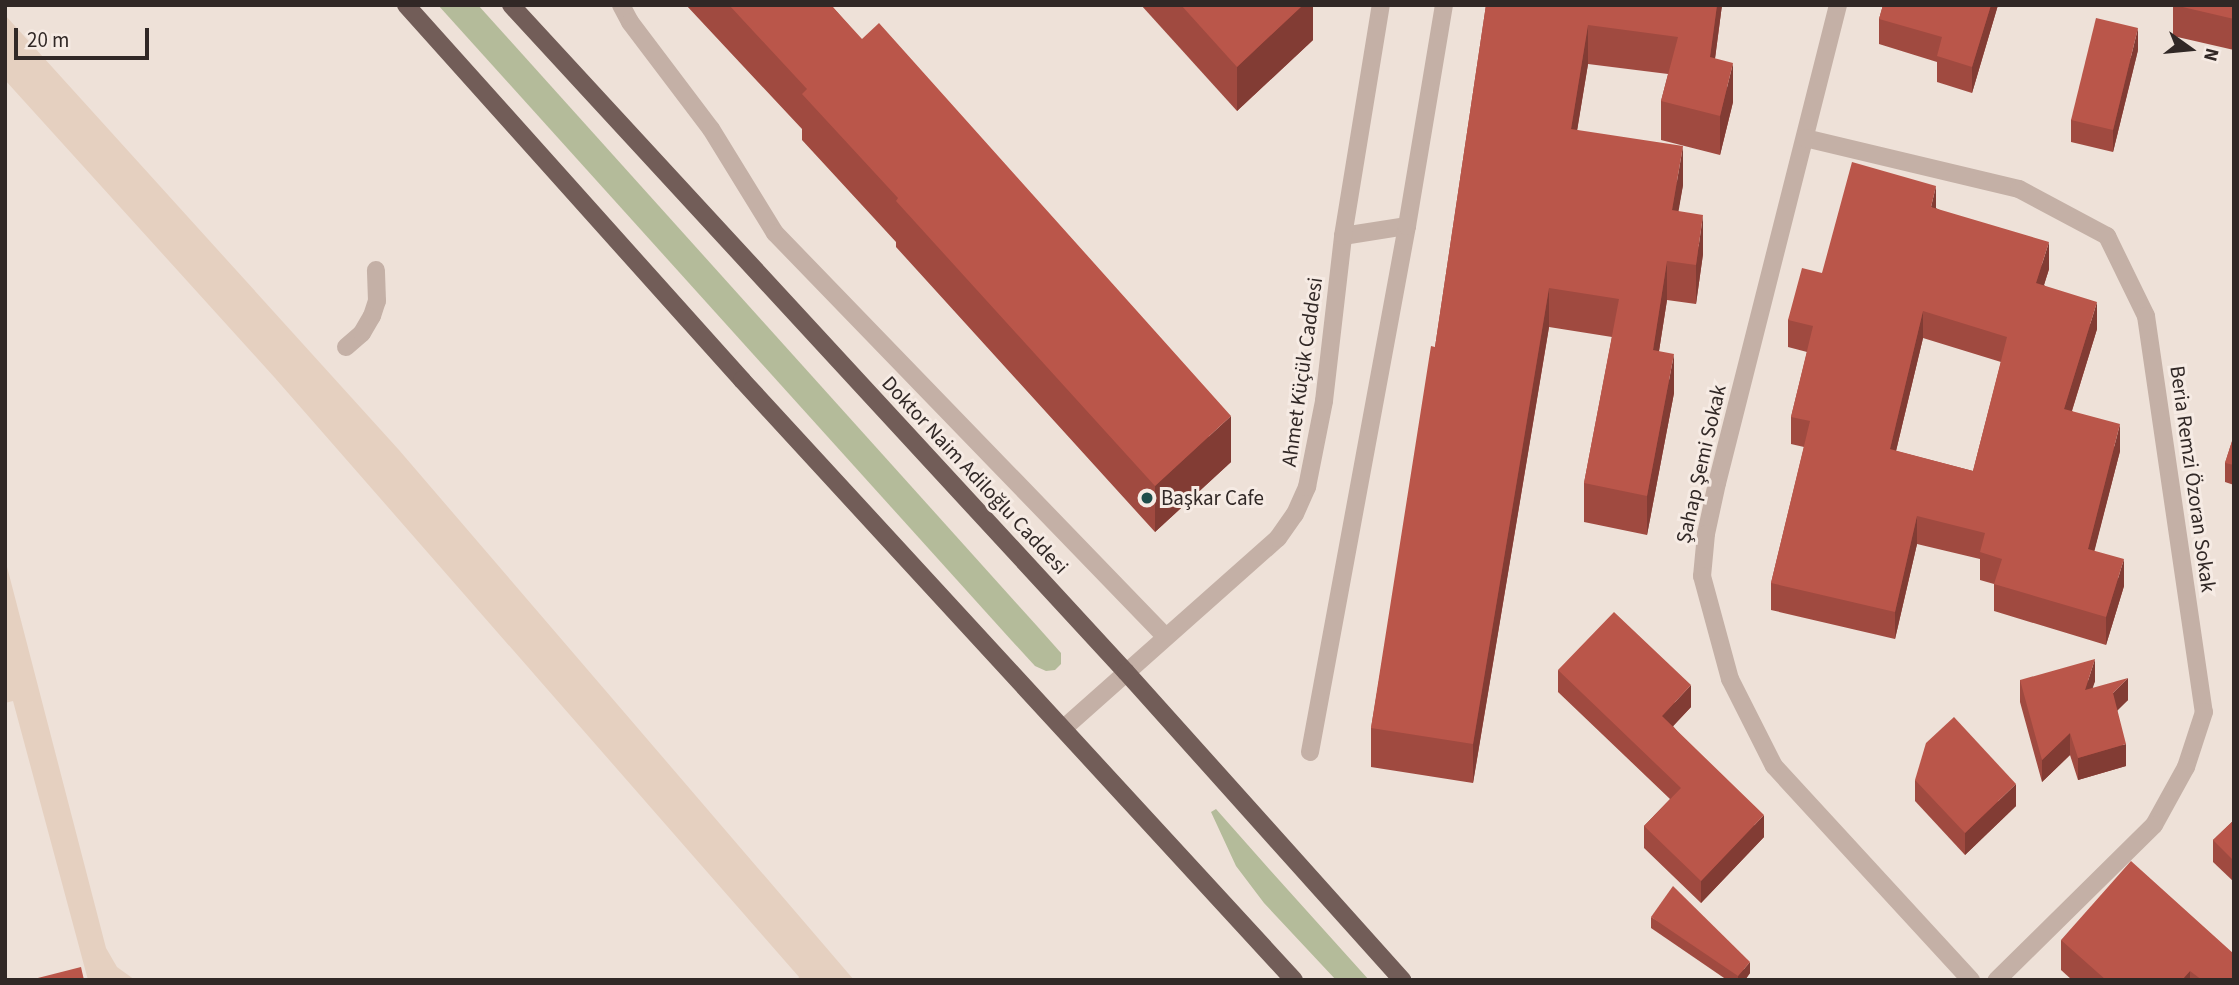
<!DOCTYPE html>
<html>
<head>
<meta charset="utf-8">
<style>
	body { margin:0 }
	#map { position:relative; width:2239px; height:985px; overflow:hidden; background:#eee1d8; font-family:"Source Sans 3",sans-serif }
	div>[style] { position:absolute }
	[style*='--x'] { left:calc(var(--x)*1px); top:calc(var(--y)*1px); width:calc(var(--w)*1px); rotate:calc(var(--a)*1deg) }
	.green>* { inset:0; background:#b4bb9a }
	.plaza>* { inset:0; background:#e5d0c0 }
	.lane>* { height:18px; margin:-9px; padding:0 9px; transform-origin:9px; border-radius:9px; background:#c4b0a6 }
	.street>* { height:18px; margin:-9px; padding:0 9px; transform-origin:9px; border-radius:9px; background:#c4b0a6 }
	.primary>* { height:18px; margin:-9px; padding:0 9px; transform-origin:9px; border-radius:9px; background:#725d58 }
	.wall>* { inset:0; background:#a04a40 }
	.shaded-wall>* { inset:0; background:#823c34 }
	.building>* { inset:0; background:#ba564a }
	.dots>* { width:19px; height:19px; translate:-50% -50%; box-sizing:border-box; border:4px solid #f6ebe4; border-radius:50% }
	span { translate:-50% -50%; white-space:nowrap; text-align:center; line-height:1.15; -webkit-text-stroke:6px #f6ebe4; paint-order:stroke }
	.street-label { font-size:21px; color:#312826 }
	.poi-label { font-size:21px; color:#312826 }
	.left { translate:0 -50%; text-align:left }
	.frame { position:absolute; inset:0; border:7px solid #312826; pointer-events:none }
	.north { position:absolute; left:2155px; top:14px; width:70px; height:70px; -webkit-text-stroke:5px #f6ebe4; paint-order:stroke; rotate:105deg; font-size:19px; font-weight:700; line-height:28px; text-align:center; color:#312826 }
	.north::after { content:''; display:block; margin:auto; width:24px; height:32px; background:#312826; clip-path:polygon(50% 0,100% 100%,50% 72%,0 100%) }
	.scale { position:absolute; left:14px; top:28px; width:135px; height:32px; box-sizing:border-box; border:4px solid #312826; border-top:0; padding-left:9px; font-size:21px; line-height:24px; white-space:nowrap; color:#312826; -webkit-text-stroke:5px #f6ebe4; paint-order:stroke }
</style>
</head>
<body>
<div id="map">
	<div class="green">
		<i style="clip-path:polygon(438px 5px,478px 5px,1037px 626px,1061px 653px,1061px 664px,1055px 670px,1046px 671px,1035px 666px,1012px 641px)"></i>
		<i style="clip-path:polygon(1216px 809px,1270px 870px,1369px 980px,1336px 980px,1264px 903px,1236px 866px,1211px 812px)"></i>
	</div>
	<div class="plaza">
		<i style="clip-path:polygon(5px 15px,399px 450px,854px 980px,797px 980px,799px 977px,275px 378px,5px 80px)"></i>
		<i style="clip-path:polygon(5px 559px,106px 948px,117px 967px,135px 980px,88px 980px,13px 701px,5px 703px)"></i>
	</div>
	<div class="lane">
		<i style="--x:1343;--y:236;--w:65;--a:-8.9"></i>
		<i style="--x:346;--y:347;--w:21;--a:-41"></i>
		<i style="--x:362;--y:333;--w:20;--a:-60"></i>
		<i style="--x:372;--y:316;--w:16;--a:-72"></i>
		<i style="--x:377;--y:301;--w:31;--a:-92"></i>
		<i style="--x:1310;--y:752;--w:535;--a:-79.55"></i>
		<i style="--x:1407;--y:226;--w:224;--a:-80.5"></i>
	</div>
	<div class="street">
		<i style="--x:621;--y:5;--w:19;--a:62"></i>
		<i style="--x:630;--y:22;--w:134;--a:52.9"></i>
		<i style="--x:711;--y:129;--w:122;--a:58.4"></i>
		<i style="--x:775;--y:233;--w:561;--a:45.94"></i>
		<i style="--x:1838;--y:5;--w:493;--a:104.2"></i>
		<i style="--x:1717;--y:483;--w:52;--a:102.2"></i>
		<i style="--x:1706;--y:534;--w:42;--a:95.4"></i>
		<i style="--x:1702;--y:576;--w:107;--a:74.8"></i>
		<i style="--x:1730;--y:679;--w:97;--a:63.2"></i>
		<i style="--x:1774;--y:766;--w:291;--a:47.4"></i>
		<i style="--x:1805;--y:138;--w:220;--a:13.4"></i>
		<i style="--x:2019;--y:189;--w:100;--a:28.1"></i>
		<i style="--x:2107;--y:236;--w:89;--a:64"></i>
		<i style="--x:2146;--y:316;--w:400;--a:81.7"></i>
		<i style="--x:2204;--y:712;--w:58;--a:108.1"></i>
		<i style="--x:2186;--y:767;--w:66;--a:118.9"></i>
		<i style="--x:2154;--y:825;--w:221;--a:135.4"></i>
		<i style="--x:1064;--y:728;--w:286;--a:-41.6"></i>
		<i style="--x:1278;--y:538;--w:29;--a:-55"></i>
		<i style="--x:1295;--y:514;--w:30;--a:-66"></i>
		<i style="--x:1307;--y:487;--w:88;--a:-78.8"></i>
		<i style="--x:1324;--y:401;--w:166;--a:-83.4"></i>
		<i style="--x:1343;--y:236;--w:234;--a:-80.7"></i>
	</div>
	<div class="primary">
		<i style="--x:406;--y:5;--w:504;--a:48.14"></i>
		<i style="--x:742;--y:380;--w:815;--a:47.39"></i>
		<i style="--x:511;--y:5;--w:907;--a:47.32"></i>
		<i style="--x:1126;--y:672;--w:414;--a:48.1"></i>
	</div>
	<div class="wall">
		<i style="clip-path:polygon(686px 5px,831px 5px,1231px 462px,1155px 532px,896px 247px,896px 242px,802px 140px,802px 129px)"></i>
		<i style="clip-path:polygon(1141px 5px,1313px 5px,1313px 40px,1237px 111px)"></i>
		<i style="clip-path:polygon(1486px 5px,1722px 5px,1715px 59px,1733px 102px,1720px 155px,1661px 140px,1661px 101px,1668px 74px,1588px 64px,1577px 130px,1683px 185px,1678px 211px,1703px 254px,1696px 304px,1667px 300px,1659px 351px,1674px 393px,1647px 535px,1584px 522px,1584px 483px,1612px 337px,1549px 327px,1473px 783px,1371px 767px,1371px 728px,1435px 347px)"></i>
		<i style="clip-path:polygon(1883px 5px,1998px 5px,1972px 93px,1937px 82px,1937px 62px,1879px 44px,1879px 19px)"></i>
		<i style="clip-path:polygon(2173px 5px,2234px 5px,2234px 50px,2173px 36px)"></i>
		<i style="clip-path:polygon(2138px 50px,2113px 152px,2071px 142px,2071px 120px)"></i>
		<i style="clip-path:polygon(evenodd,1936px 208px,2049px 269px,2044px 285px,2097px 329px,2072px 411px,2120px 451px,2094px 551px,2124px 586px,2106px 645px,1994px 611px,1994px 584px,1980px 580px,1980px 559px,1917px 544px,1895px 639px,1771px 610px,1771px 583px,1804px 447px,1791px 444px,1791px 417px,1807px 352px,1788px 347px,1788px 320px,1822px 273px,1936px 208px,1923px 338px,2001px 362px,1973px 471px,1896px 451px,1923px 338px)"></i>
		<i style="clip-path:polygon(2234px 435px,2234px 485px,2225px 482px,2225px 463px)"></i>
		<i style="clip-path:polygon(1558px 670px,1691px 707px,1673px 726px,1764px 837px,1701px 903px,1644px 848px,1644px 826px,1670px 799px,1558px 692px)"></i>
		<i style="clip-path:polygon(2020px 680px,2095px 681px,2092px 688px,2128px 700px,2117px 710px,2126px 766px,2078px 780px,2070px 755px,2042px 782px,2020px 702px)"></i>
		<i style="clip-path:polygon(1915px 780px,2016px 806px,1965px 855px,1915px 801px)"></i>
		<i style="clip-path:polygon(2234px 820px,2234px 882px,2213px 862px,2213px 840px)"></i>
		<i style="clip-path:polygon(1651px 917px,1750px 973px,1745px 980px,1727px 980px,1651px 928px)"></i>
		<i style="clip-path:polygon(2061px 940px,2234px 980px,2072px 980px,2061px 970px)"></i>
	</div>
	<div class="shaded-wall">
		<i style="clip-path:polygon(1303px 5px,1313px 5px,1313px 40px,1237px 111px,1237px 67px)"></i>
		<i style="clip-path:polygon(1717px 5px,1722px 5px,1710px 96px,1710px 57px)"></i>
		<i style="clip-path:polygon(1991px 5px,1998px 5px,1972px 93px,1972px 67px)"></i>
		<i style="clip-path:polygon(1588px 25px,1588px 64px,1571px 168px,1571px 129px)"></i>
		<i style="clip-path:polygon(2138px 28px,2138px 50px,2113px 152px,2113px 130px)"></i>
		<i style="clip-path:polygon(1733px 63px,1733px 102px,1720px 155px,1720px 116px)"></i>
		<i style="clip-path:polygon(1683px 146px,1683px 185px,1672px 249px,1672px 210px)"></i>
		<i style="clip-path:polygon(1936px 186px,1936px 213px,1931px 207px)"></i>
		<i style="clip-path:polygon(1703px 215px,1703px 254px,1696px 304px,1696px 265px)"></i>
		<i style="clip-path:polygon(2049px 242px,2049px 269px,2036px 310px,2036px 283px)"></i>
		<i style="clip-path:polygon(1667px 261px,1667px 300px,1653px 389px,1653px 350px)"></i>
		<i style="clip-path:polygon(1549px 288px,1549px 327px,1473px 783px,1473px 744px)"></i>
		<i style="clip-path:polygon(2097px 302px,2097px 329px,2064px 436px,2064px 409px)"></i>
		<i style="clip-path:polygon(1923px 311px,1923px 338px,1890px 476px,1890px 449px)"></i>
		<i style="clip-path:polygon(1674px 354px,1674px 393px,1647px 535px,1647px 496px)"></i>
		<i style="clip-path:polygon(1231px 416px,1231px 462px,1155px 532px,1155px 486px)"></i>
		<i style="clip-path:polygon(2120px 424px,2120px 451px,2088px 576px,2088px 549px)"></i>
		<i style="clip-path:polygon(1917px 516px,1917px 544px,1895px 639px,1895px 612px)"></i>
		<i style="clip-path:polygon(2124px 559px,2124px 586px,2106px 645px,2106px 617px)"></i>
		<i style="clip-path:polygon(2095px 659px,2095px 681px,2085px 712px,2085px 690px)"></i>
		<i style="clip-path:polygon(2128px 678px,2128px 700px,2113px 715px,2113px 693px)"></i>
		<i style="clip-path:polygon(1691px 685px,1691px 707px,1662px 738px,1662px 716px)"></i>
		<i style="clip-path:polygon(2070px 733px,2070px 755px,2042px 782px,2042px 760px)"></i>
		<i style="clip-path:polygon(2126px 744px,2126px 766px,2078px 780px,2078px 758px)"></i>
		<i style="clip-path:polygon(2016px 784px,2016px 806px,1965px 855px,1965px 833px)"></i>
		<i style="clip-path:polygon(1764px 815px,1764px 837px,1701px 903px,1701px 881px)"></i>
		<i style="clip-path:polygon(1750px 962px,1750px 973px,1745px 980px,1738px 980px,1738px 976px)"></i>
		<i style="clip-path:polygon(2190px 971px,2190px 980px,2182px 980px)"></i>
	</div>
	<div class="building">
		<i style="clip-path:polygon(729px 5px,831px 5px,862px 39px,879px 23px,1231px 416px,1155px 486px,896px 201px,898px 198px,802px 94px,807px 89px)"></i>
		<i style="clip-path:polygon(1181px 5px,1303px 5px,1237px 67px)"></i>
		<i style="clip-path:polygon(1486px 5px,1717px 5px,1710px 57px,1733px 63px,1720px 116px,1661px 101px,1678px 37px,1588px 25px,1571px 129px,1683px 146px,1672px 210px,1703px 215px,1696px 265px,1667px 261px,1653px 350px,1674px 354px,1647px 496px,1584px 483px,1619px 299px,1549px 288px,1473px 744px,1371px 728px,1431px 346px,1435px 347px)"></i>
		<i style="clip-path:polygon(1883px 5px,1991px 5px,1972px 67px,1937px 56px,1942px 37px,1879px 19px)"></i>
		<i style="clip-path:polygon(2174px 5px,2234px 5px,2234px 19px)"></i>
		<i style="clip-path:polygon(2096px 18px,2138px 28px,2113px 130px,2071px 120px)"></i>
		<i style="clip-path:polygon(evenodd,1852px 162px,1936px 186px,1931px 207px,2049px 242px,2036px 283px,2097px 302px,2064px 409px,2120px 424px,2088px 549px,2124px 559px,2106px 617px,1994px 584px,2002px 559px,1980px 552px,1985px 533px,1917px 516px,1895px 612px,1771px 583px,1810px 421px,1791px 417px,1813px 326px,1788px 320px,1802px 268px,1822px 273px,1852px 162px,1923px 311px,2007px 337px,1973px 471px,1890px 449px,1923px 311px)"></i>
		<i style="clip-path:polygon(2234px 435px,2234px 465px,2225px 463px)"></i>
		<i style="clip-path:polygon(1614px 612px,1691px 685px,1662px 716px,1764px 815px,1701px 881px,1644px 826px,1681px 788px,1558px 670px)"></i>
		<i style="clip-path:polygon(2095px 659px,2085px 690px,2128px 678px,2113px 693px,2126px 744px,2078px 758px,2070px 733px,2042px 760px,2020px 680px)"></i>
		<i style="clip-path:polygon(1954px 717px,2016px 784px,1965px 833px,1915px 780px,1926px 743px)"></i>
		<i style="clip-path:polygon(2234px 820px,2234px 861px,2213px 840px)"></i>
		<i style="clip-path:polygon(2131px 861px,2234px 954px,2234px 980px,2202px 980px,2190px 971px,2182px 980px,2106px 980px,2061px 940px)"></i>
		<i style="clip-path:polygon(1673px 886px,1750px 962px,1738px 976px,1651px 917px)"></i>
		<i style="clip-path:polygon(81px 967px,84px 980px,30px 980px)"></i>
	</div>
	<div class="dots">
		<i style="left:1147px;top:498px;background:#204e4b"></i>
	</div>
	<div class="street-label">
		<span style="left:1302px;top:372px;rotate:-82deg">Ahmet Küçük Caddesi</span>
		<span style="left:1701px;top:464px;rotate:-77deg">Şahap Şemi Sokak</span>
		<span style="left:975px;top:475px;rotate:47deg">Doktor Naim Adiloğlu Caddesi</span>
		<span style="left:2193px;top:479px;rotate:82deg">Beria Remzi Özoran Sokak</span>
	</div>
	<div class="poi-label">
		<span class="left" style="left:1161px;top:498px">Başkar Cafe</span>
	</div>
	<div class="frame"></div>
	<div class="north">N</div>
	<div class="scale">20 m</div>
</div>
</body>
</html>
